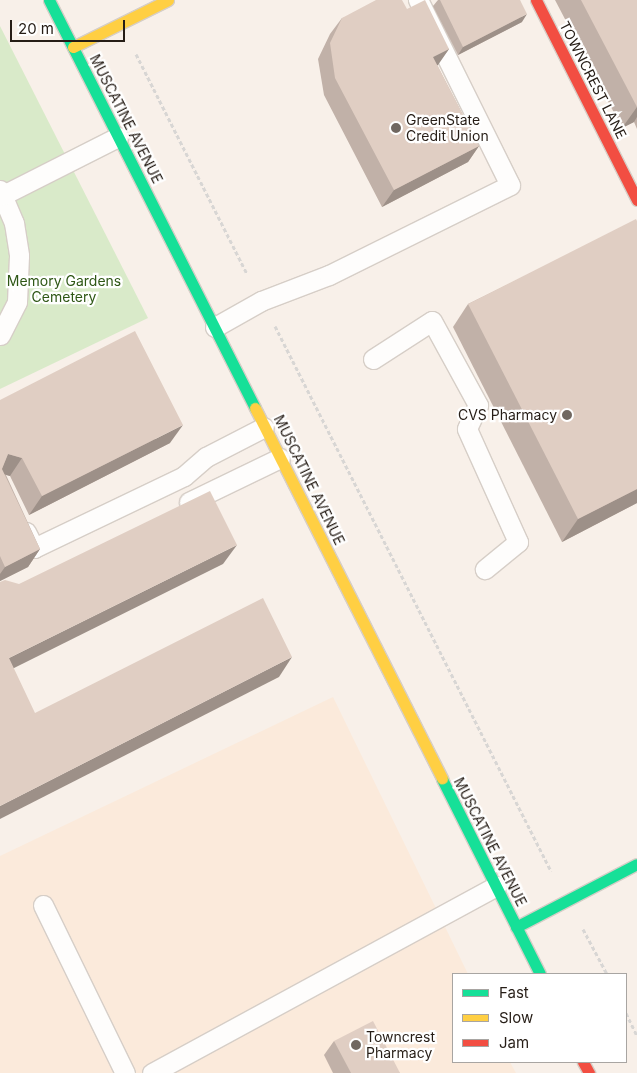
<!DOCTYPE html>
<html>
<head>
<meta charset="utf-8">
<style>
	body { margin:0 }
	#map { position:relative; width:637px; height:1073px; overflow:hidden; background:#f8f0e9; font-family:Inter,sans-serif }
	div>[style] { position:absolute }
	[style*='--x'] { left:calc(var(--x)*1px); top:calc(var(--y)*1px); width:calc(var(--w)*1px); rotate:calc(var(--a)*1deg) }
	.built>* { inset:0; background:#fbeadb }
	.green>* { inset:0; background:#d9eac9 }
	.path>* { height:3px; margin-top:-1.5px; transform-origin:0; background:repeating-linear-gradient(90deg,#d8d6d4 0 4px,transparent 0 6.5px) }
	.roads { filter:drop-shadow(1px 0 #d6cec7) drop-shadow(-1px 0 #d6cec7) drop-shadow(0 1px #d6cec7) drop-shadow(0 -1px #d6cec7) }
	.lane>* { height:19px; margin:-9.5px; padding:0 9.5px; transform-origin:9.5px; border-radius:9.5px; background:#fefdfc }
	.fast>* { height:11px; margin:-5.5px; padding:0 5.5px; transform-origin:5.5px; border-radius:5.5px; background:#16e098 }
	.slow>* { height:11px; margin:-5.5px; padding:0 5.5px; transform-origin:5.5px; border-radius:5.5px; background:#ffcf43 }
	.jam>* { height:11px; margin:-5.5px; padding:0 5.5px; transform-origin:5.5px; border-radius:5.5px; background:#f24e42 }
	.wall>* { inset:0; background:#c1b1a8 }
	.shaded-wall>* { inset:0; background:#9d9088 }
	.building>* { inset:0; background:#e0cec3 }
	.dots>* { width:14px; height:14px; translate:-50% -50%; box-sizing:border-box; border:2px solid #fff; border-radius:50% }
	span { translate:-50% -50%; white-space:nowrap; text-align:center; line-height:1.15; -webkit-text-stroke:4.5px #fff; paint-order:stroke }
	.street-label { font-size:14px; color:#261d16 }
	.poi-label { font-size:14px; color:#261d16 }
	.left { translate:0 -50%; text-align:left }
	.right { translate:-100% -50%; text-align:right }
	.park-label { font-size:14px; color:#2f5716 }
	.legend { position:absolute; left:452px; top:973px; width:175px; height:90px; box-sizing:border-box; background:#fff; border:1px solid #a8a5a2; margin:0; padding:6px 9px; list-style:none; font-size:15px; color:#261d16 }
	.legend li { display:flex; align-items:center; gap:10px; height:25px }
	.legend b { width:25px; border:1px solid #a8a5a2 }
	.scale { position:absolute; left:10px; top:20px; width:115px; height:22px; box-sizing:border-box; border:2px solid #261d16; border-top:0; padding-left:6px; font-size:15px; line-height:18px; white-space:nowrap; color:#261d16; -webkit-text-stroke:4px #fff; paint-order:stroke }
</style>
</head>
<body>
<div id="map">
	<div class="built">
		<i style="clip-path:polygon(333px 697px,468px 974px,453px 974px,453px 1062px,510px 1062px,516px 1073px,0 1073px,0 856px)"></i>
	</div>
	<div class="green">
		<i style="clip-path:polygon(0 26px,148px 318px,0 389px)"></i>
	</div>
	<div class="path">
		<i style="--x:136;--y:54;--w:246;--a:63.2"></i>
		<i style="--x:275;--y:326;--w:611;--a:63.14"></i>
		<i style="--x:583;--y:929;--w:51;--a:61.9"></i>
		<i style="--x:626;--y:1013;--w:25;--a:64"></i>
	</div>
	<div class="roads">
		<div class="lane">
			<i style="--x:0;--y:190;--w:36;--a:67"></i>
			<i style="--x:14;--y:223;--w:33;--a:81"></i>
			<i style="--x:19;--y:256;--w:46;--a:92.5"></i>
			<i style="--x:17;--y:302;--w:37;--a:117"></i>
			<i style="--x:3;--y:195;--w:129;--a:-26.8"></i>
			<i style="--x:215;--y:327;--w:53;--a:-29.5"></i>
			<i style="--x:261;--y:301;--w:73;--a:-20.9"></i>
			<i style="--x:329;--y:275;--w:202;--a:-26.4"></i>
			<i style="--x:510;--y:185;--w:207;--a:-116.4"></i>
			<i style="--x:373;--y:359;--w:70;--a:-32.8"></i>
			<i style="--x:432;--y:321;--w:96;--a:61.3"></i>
			<i style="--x:478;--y:405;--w:26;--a:115"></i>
			<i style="--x:467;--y:429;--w:124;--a:65.7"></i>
			<i style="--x:518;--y:542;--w:43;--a:140.7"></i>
			<i style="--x:189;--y:502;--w:101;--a:-25.8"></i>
			<i style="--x:26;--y:532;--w:18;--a:63"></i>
			<i style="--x:34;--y:548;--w:166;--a:-25.6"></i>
			<i style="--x:184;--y:476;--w:29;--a:-41"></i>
			<i style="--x:206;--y:457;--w:65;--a:-27.3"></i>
			<i style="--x:43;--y:905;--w:187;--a:64"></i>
			<i style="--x:152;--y:1073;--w:392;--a:-28.5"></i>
		</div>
		<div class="fast">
			<i style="--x:49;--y:0;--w:457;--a:63.2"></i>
			<i style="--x:442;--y:779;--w:218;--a:63.3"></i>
			<i style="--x:516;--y:927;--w:136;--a:-27.5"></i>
		</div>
		<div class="slow">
			<i style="--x:73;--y:47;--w:106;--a:-26.3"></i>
			<i style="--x:255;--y:408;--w:415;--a:63.2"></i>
		</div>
		<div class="jam">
			<i style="--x:536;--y:0;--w:224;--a:63.2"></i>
			<i style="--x:583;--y:1062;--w:13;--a:61"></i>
		</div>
	</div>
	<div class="wall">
		<i style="clip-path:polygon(438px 0,520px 0,522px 22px,458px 55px,433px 6px)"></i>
		<i style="clip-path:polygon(555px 0,637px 0,637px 129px,634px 122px,622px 128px)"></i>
		<i style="clip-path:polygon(407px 9px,449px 49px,437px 65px,479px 146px,468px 162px,382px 207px,324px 95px,318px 59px,330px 34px,342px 18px)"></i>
		<i style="clip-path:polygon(637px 221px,637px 503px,562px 542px,453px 327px,468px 304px)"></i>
		<i style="clip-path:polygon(0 400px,170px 443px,29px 515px,10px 476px,6px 475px,40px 549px,28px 567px,0 581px)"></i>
		<i style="clip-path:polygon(334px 1041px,400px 1073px,333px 1073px,324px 1055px)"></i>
	</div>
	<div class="shaded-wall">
		<i style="clip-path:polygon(527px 14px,522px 22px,458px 55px,463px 47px)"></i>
		<i style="clip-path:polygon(449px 49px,438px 65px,421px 73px,433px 57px)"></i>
		<i style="clip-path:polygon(637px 107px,637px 117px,634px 122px,622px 128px)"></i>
		<i style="clip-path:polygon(479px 146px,468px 162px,382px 207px,394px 190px)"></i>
		<i style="clip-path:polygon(183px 425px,170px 443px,29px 515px,42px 496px)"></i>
		<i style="clip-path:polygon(8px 454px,22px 458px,10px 476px,0 473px)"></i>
		<i style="clip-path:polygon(637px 489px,637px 503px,562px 542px,578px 519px)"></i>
		<i style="clip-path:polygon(237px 545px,223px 564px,0 675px,9px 658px)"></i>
		<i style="clip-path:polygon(40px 549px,28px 567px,0 581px,0 574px,5px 567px)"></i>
		<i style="clip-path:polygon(292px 657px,279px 677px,0 819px,0 806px)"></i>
	</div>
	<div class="building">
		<i style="clip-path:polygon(376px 0,402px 0,407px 9px,425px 0,449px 49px,433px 57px,479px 146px,394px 190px,335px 78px,330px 43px,342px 18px)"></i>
		<i style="clip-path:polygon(440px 0,520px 0,527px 14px,463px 47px)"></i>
		<i style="clip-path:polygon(581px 0,637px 0,637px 107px)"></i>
		<i style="clip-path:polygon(636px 219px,637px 221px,637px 489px,578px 519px,468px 304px)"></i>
		<i style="clip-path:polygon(135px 331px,183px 425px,42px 496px,22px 458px,8px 454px,2px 469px,40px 549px,5px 567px,0 556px,0 400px)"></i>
		<i style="clip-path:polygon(210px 491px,237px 545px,9px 658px,35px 713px,263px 598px,292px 657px,0 806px,0 582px,5px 580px,19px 584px)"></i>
		<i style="clip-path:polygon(373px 1021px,400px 1073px,351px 1073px,334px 1041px)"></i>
	</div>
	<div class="dots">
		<i style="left:396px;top:128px;background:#706760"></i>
		<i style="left:567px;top:415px;background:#706760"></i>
		<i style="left:356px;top:1045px;background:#706760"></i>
	</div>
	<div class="street-label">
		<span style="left:593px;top:80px;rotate:63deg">TOWNCREST LANE</span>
		<span style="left:126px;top:119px;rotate:63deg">MUSCATINE AVENUE</span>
		<span style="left:309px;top:480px;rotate:64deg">MUSCATINE AVENUE</span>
		<span style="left:490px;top:842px;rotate:63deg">MUSCATINE AVENUE</span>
	</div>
	<div class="poi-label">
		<span class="left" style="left:406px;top:128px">GreenState<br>Credit Union</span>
		<span class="right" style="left:557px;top:415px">CVS Pharmacy</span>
		<span class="left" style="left:366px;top:1045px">Towncrest<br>Pharmacy</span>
	</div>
	<div class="park-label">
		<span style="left:64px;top:289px">Memory Gardens<br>Cemetery</span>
	</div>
	<ul class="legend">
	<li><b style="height:6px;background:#16e098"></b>Fast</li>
	<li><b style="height:6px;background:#ffcf43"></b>Slow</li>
	<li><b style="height:6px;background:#f24e42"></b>Jam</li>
	</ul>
	<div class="scale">20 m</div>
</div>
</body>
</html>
